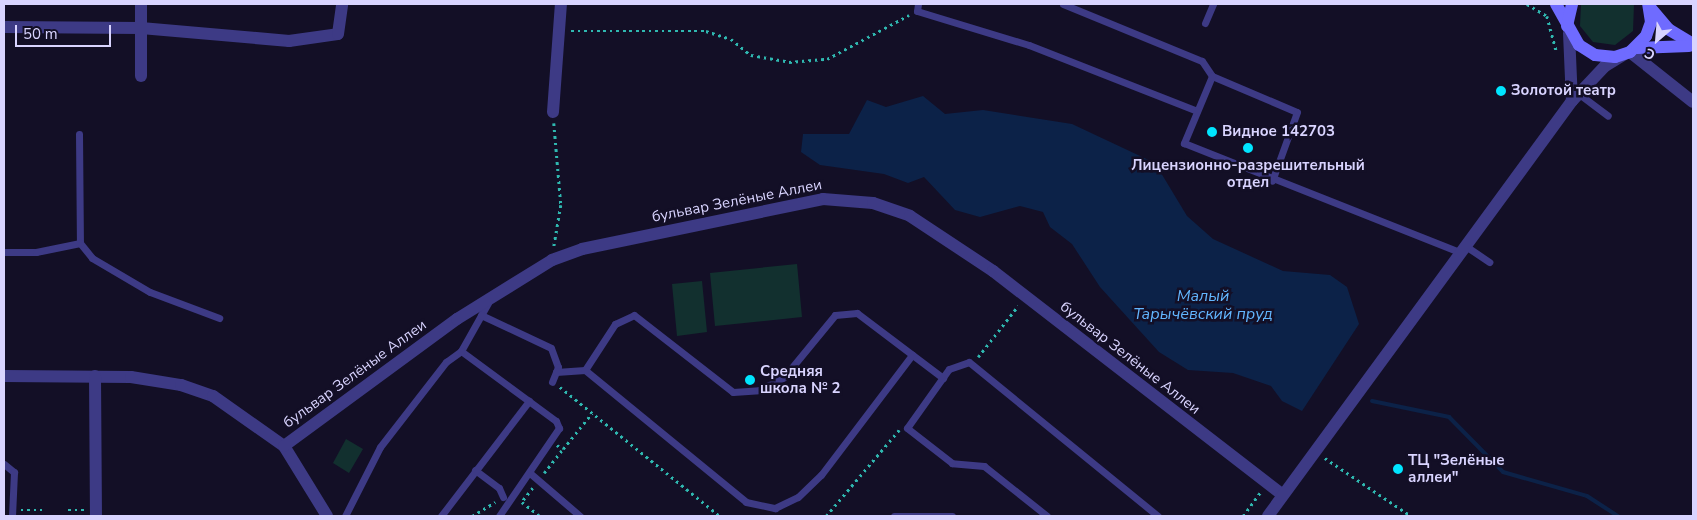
<!DOCTYPE html>
<html>
<head>
<meta charset="utf-8">
<style>
	body { margin:0 }
	#map { position:relative; width:1697px; height:520px; overflow:hidden; background:#130f26; font-family:"Nunito Sans",sans-serif }
	div>[style] { position:absolute }
	[style*='--x'] { left:calc(var(--x)*1px); top:calc(var(--y)*1px); width:calc(var(--w)*1px); rotate:calc(var(--a)*1deg) }
	.green>* { inset:0; background:#12302f }
	.water>* { inset:0; background:#0c2248 }
	.stream>* { height:4px; margin:-2px; padding:0 2px; transform-origin:2px; border-radius:2px; background:#0c2248 }
	.path>* { height:2.5px; margin-top:-1.25px; transform-origin:0; background:repeating-linear-gradient(90deg,#2fb8b0 0 2.5px,transparent 0 6.5px) }
	.service>* { height:7px; margin:-3.5px; padding:0 3.5px; transform-origin:3.5px; border-radius:3.5px; background:#3d3a85 }
	.minor>* { height:12px; margin:-6px; padding:0 6px; transform-origin:6px; border-radius:6px; background:#3d3a85 }
	.secondary>* { height:12px; margin:-6px; padding:0 6px; transform-origin:6px; border-radius:6px; background:#6f6bff }
	.dots>* { width:14px; height:14px; translate:-50% -50%; box-sizing:border-box; border:2px solid #130f26; border-radius:50% }
	span { translate:-50% -50%; white-space:nowrap; text-align:center; line-height:1.15; -webkit-text-stroke:5px #130f26; paint-order:stroke }
	.poi-label { font-size:15px; color:#d9d4ff; font-weight:700 }
	.left { translate:0 -50%; text-align:left }
	.street-label { font-size:15px; color:#d9d4ff }
	.water-label { font-size:16px; color:#62b6ff; font-style:italic }
	.frame { position:absolute; inset:0; border:5px solid #d9d4ff; pointer-events:none }
	.north { position:absolute; left:1632px; top:15px; width:50px; height:50px; -webkit-text-stroke:4px #130f26; paint-order:stroke; rotate:207deg; font-size:14px; font-weight:700; line-height:20px; text-align:center; color:#d9d4ff }
	.north::after { content:''; display:block; margin:auto; width:18px; height:22px; background:#d9d4ff; clip-path:polygon(50% 0,100% 100%,50% 72%,0 100%) }
	.scale { position:absolute; left:15px; top:25px; width:96px; height:22px; box-sizing:border-box; border:2px solid #d9d4ff; border-top:0; padding-left:6px; font-size:15px; line-height:18px; white-space:nowrap; color:#d9d4ff; -webkit-text-stroke:4px #130f26; paint-order:stroke }
</style>
</head>
<body>
<div id="map">
	<div class="green">
		<i style="clip-path:polygon(1581px 4px,1634px 4px,1633px 31px,1615px 45px,1593px 42px,1580px 26px)"></i>
		<i style="clip-path:polygon(797px 264px,802px 317px,715px 326px,710px 273px)"></i>
		<i style="clip-path:polygon(702px 281px,707px 332px,677px 336px,672px 284px)"></i>
		<i style="clip-path:polygon(346px 439px,363px 449px,349px 473px,333px 463px)"></i>
	</div>
	<div class="water">
		<i style="clip-path:polygon(923px 96px,945px 114px,983px 110px,1072px 124px,1155px 163px,1187px 216px,1213px 239px,1283px 271px,1330px 275px,1347px 287px,1359px 324px,1302px 411px,1282px 401px,1271px 386px,1233px 373px,1188px 370px,1159px 352px,1100px 287px,1072px 244px,1050px 227px,1043px 212px,1020px 206px,980px 217px,955px 210px,924px 177px,908px 183px,884px 174px,820px 165px,801px 152px,803px 134px,849px 134px,867px 100px,886px 107px)"></i>
	</div>
	<div class="stream">
		<i style="--x:1372;--y:401;--w:79;--a:11.7"></i>
		<i style="--x:1449;--y:417;--w:77;--a:45.5"></i>
		<i style="--x:1503;--y:472;--w:87;--a:15.9"></i>
		<i style="--x:1587;--y:496;--w:37;--a:33"></i>
	</div>
	<div class="path">
		<i style="--x:1527;--y:4;--w:23;--a:31"></i>
		<i style="--x:1547;--y:16;--w:35;--a:75"></i>
		<i style="--x:571;--y:31;--w:135;--a:0"></i>
		<i style="--x:706;--y:31;--w:26;--a:18"></i>
		<i style="--x:731;--y:39;--w:26;--a:39"></i>
		<i style="--x:751;--y:55;--w:39;--a:10"></i>
		<i style="--x:789;--y:62;--w:38;--a:-5"></i>
		<i style="--x:827;--y:59;--w:93;--a:-28.2"></i>
		<i style="--x:554;--y:123;--w:82;--a:85.1"></i>
		<i style="--x:561;--y:205;--w:43;--a:99.5"></i>
		<i style="--x:978;--y:357;--w:65;--a:-51.9"></i>
		<i style="--x:560;--y:387;--w:206;--a:38.9"></i>
		<i style="--x:557;--y:445;--w:7;--a:34"></i>
		<i style="--x:563;--y:449;--w:46;--a:-51.1"></i>
		<i style="--x:1325;--y:458;--w:104;--a:34"></i>
		<i style="--x:544;--y:473;--w:31;--a:-52"></i>
		<i style="--x:533;--y:488;--w:18;--a:128"></i>
		<i style="--x:522;--y:502;--w:23;--a:38"></i>
		<i style="--x:21;--y:510;--w:21;--a:0"></i>
		<i style="--x:68;--y:510;--w:17;--a:0"></i>
		<i style="--x:472;--y:516;--w:27;--a:-31"></i>
		<i style="--x:826;--y:516;--w:113;--a:-49.7"></i>
		<i style="--x:1243;--y:516;--w:31;--a:-54"></i>
	</div>
	<div class="service">
		<i style="--x:918;--y:4;--w:7;--a:98"></i>
		<i style="--x:917;--y:11;--w:117;--a:16.9"></i>
		<i style="--x:1029;--y:45;--w:178;--a:21.4"></i>
		<i style="--x:1063;--y:4;--w:150;--a:22.3"></i>
		<i style="--x:1202;--y:61;--w:18;--a:56"></i>
		<i style="--x:1212;--y:76;--w:92;--a:23"></i>
		<i style="--x:1297;--y:112;--w:73;--a:109.9"></i>
		<i style="--x:1205;--y:23;--w:21;--a:-67"></i>
		<i style="--x:1212;--y:76;--w:73;--a:112.7"></i>
		<i style="--x:1184;--y:143;--w:299;--a:21.6"></i>
		<i style="--x:1579;--y:94;--w:36;--a:37"></i>
		<i style="--x:79;--y:134;--w:109;--a:89.5"></i>
		<i style="--x:80;--y:243;--w:19;--a:51"></i>
		<i style="--x:92;--y:258;--w:67;--a:30.4"></i>
		<i style="--x:150;--y:292;--w:74;--a:20.6"></i>
		<i style="--x:1467;--y:247;--w:27;--a:34"></i>
		<i style="--x:4;--y:252;--w:32;--a:0"></i>
		<i style="--x:36;--y:252;--w:45;--a:-11.6"></i>
		<i style="--x:488;--y:303;--w:55;--a:119.4"></i>
		<i style="--x:461;--y:351;--w:118;--a:36.4"></i>
		<i style="--x:556;--y:421;--w:8;--a:67"></i>
		<i style="--x:559;--y:428;--w:107;--a:124.3"></i>
		<i style="--x:481;--y:315;--w:77;--a:25.2"></i>
		<i style="--x:551;--y:348;--w:20;--a:70"></i>
		<i style="--x:558;--y:367;--w:16;--a:112"></i>
		<i style="--x:585;--y:370;--w:208;--a:39.3"></i>
		<i style="--x:746;--y:502;--w:30;--a:12"></i>
		<i style="--x:775;--y:508;--w:25;--a:-26"></i>
		<i style="--x:798;--y:497;--w:32;--a:-44"></i>
		<i style="--x:821;--y:475;--w:151;--a:-52.8"></i>
		<i style="--x:556;--y:372;--w:29;--a:-4"></i>
		<i style="--x:585;--y:370;--w:55;--a:-56.9"></i>
		<i style="--x:615;--y:324;--w:21;--a:-25"></i>
		<i style="--x:634;--y:315;--w:125;--a:37.9"></i>
		<i style="--x:733;--y:392;--w:26;--a:-4"></i>
		<i style="--x:759;--y:390;--w:28;--a:-27"></i>
		<i style="--x:784;--y:377;--w:80;--a:-50.6"></i>
		<i style="--x:835;--y:315;--w:22;--a:-5"></i>
		<i style="--x:857;--y:313;--w:108;--a:37.1"></i>
		<i style="--x:4;--y:464;--w:13;--a:39"></i>
		<i style="--x:14;--y:472;--w:44;--a:92.6"></i>
		<i style="--x:475;--y:470;--w:30;--a:37"></i>
		<i style="--x:499;--y:488;--w:10;--a:66"></i>
		<i style="--x:531;--y:474;--w:65;--a:40.6"></i>
		<i style="--x:345;--y:516;--w:77;--a:-63.1"></i>
		<i style="--x:380;--y:447;--w:108;--a:-52.2"></i>
		<i style="--x:446;--y:362;--w:19;--a:-36"></i>
		<i style="--x:441;--y:516;--w:145;--a:-52.6"></i>
		<i style="--x:894;--y:516;--w:58;--a:0"></i>
		<i style="--x:1047;--y:516;--w:80;--a:-141.6"></i>
		<i style="--x:984;--y:466;--w:32;--a:-175"></i>
		<i style="--x:952;--y:463;--w:57;--a:-142.1"></i>
		<i style="--x:907;--y:428;--w:72;--a:-54.6"></i>
		<i style="--x:949;--y:369;--w:21;--a:-19"></i>
		<i style="--x:969;--y:362;--w:244;--a:39.2"></i>
	</div>
	<div class="minor">
		<i style="--x:4;--y:27;--w:137;--a:0.4"></i>
		<i style="--x:141;--y:28;--w:149;--a:5"></i>
		<i style="--x:289;--y:41;--w:49;--a:-8.1"></i>
		<i style="--x:338;--y:34;--w:30;--a:-82"></i>
		<i style="--x:1569;--y:33;--w:68;--a:87.5"></i>
		<i style="--x:1630;--y:52;--w:80;--a:38.4"></i>
		<i style="--x:141;--y:76;--w:72;--a:-90"></i>
		<i style="--x:553;--y:112;--w:108;--a:-85.8"></i>
		<i style="--x:4;--y:376;--w:127;--a:0.5"></i>
		<i style="--x:131;--y:377;--w:51;--a:9.1"></i>
		<i style="--x:181;--y:385;--w:34;--a:19"></i>
		<i style="--x:213;--y:396;--w:87;--a:35.2"></i>
		<i style="--x:284;--y:446;--w:82;--a:58.4"></i>
		<i style="--x:95;--y:376;--w:140;--a:89.6"></i>
		<i style="--x:284;--y:446;--w:215;--a:-36.3"></i>
		<i style="--x:457;--y:319;--w:112;--a:-31.8"></i>
		<i style="--x:552;--y:260;--w:32;--a:-20"></i>
		<i style="--x:582;--y:249;--w:246;--a:-11.7"></i>
		<i style="--x:823;--y:199;--w:50;--a:4.6"></i>
		<i style="--x:873;--y:203;--w:39;--a:19"></i>
		<i style="--x:910;--y:216;--w:100;--a:33.5"></i>
		<i style="--x:993;--y:271;--w:366;--a:37.7"></i>
		<i style="--x:1268;--y:516;--w:514;--a:-53.78"></i>
		<i style="--x:1572;--y:101;--w:48;--a:-46.7"></i>
		<i style="--x:1605;--y:66;--w:21;--a:-31"></i>
	</div>
	<div class="secondary">
		<i style="--x:1556;--y:4;--w:47;--a:60.7"></i>
		<i style="--x:1579;--y:45;--w:19;--a:32"></i>
		<i style="--x:1595;--y:55;--w:20;--a:6"></i>
		<i style="--x:1615;--y:57;--w:16;--a:-18"></i>
		<i style="--x:1630;--y:52;--w:23;--a:-45"></i>
		<i style="--x:1646;--y:36;--w:15;--a:-70"></i>
		<i style="--x:1651;--y:22;--w:18;--a:-99"></i>
		<i style="--x:1649;--y:6;--w:30;--a:50"></i>
		<i style="--x:1668;--y:29;--w:29;--a:31"></i>
		<i style="--x:1567;--y:26;--w:23;--a:-77"></i>
		<i style="--x:1637;--y:48;--w:52;--a:-2.2"></i>
	</div>
	<div class="dots">
		<i style="left:1501px;top:91px;background:#00e5ff"></i>
		<i style="left:1212px;top:132px;background:#00e5ff"></i>
		<i style="left:1248px;top:148px;background:#00e5ff"></i>
		<i style="left:750px;top:380px;background:#00e5ff"></i>
		<i style="left:1398px;top:469px;background:#00e5ff"></i>
	</div>
	<div class="poi-label">
		<span class="left" style="left:1511px;top:91px">Золотой театр</span>
		<span class="left" style="left:1222px;top:132px">Видное 142703</span>
		<span style="left:1248px;top:174px">Лицензионно-разрешительный<br>отдел</span>
		<span class="left" style="left:760px;top:380px">Средняя<br>школа № 2</span>
		<span class="left" style="left:1408px;top:469px">ТЦ "Зелёные<br>аллеи"</span>
	</div>
	<div class="street-label">
		<span style="left:737px;top:201px;rotate:-11deg">бульвар Зелёные Аллеи</span>
		<span style="left:1130px;top:358px;rotate:38deg">бульвар Зелёные Аллеи</span>
		<span style="left:355px;top:374px;rotate:-36deg">бульвар Зелёные Аллеи</span>
	</div>
	<div class="water-label">
		<span style="left:1203px;top:305px">Малый<br>Тарычёвский пруд</span>
	</div>
	<div class="frame"></div>
	<div class="north">С</div>
	<div class="scale">50 m</div>
</div>
</body>
</html>
